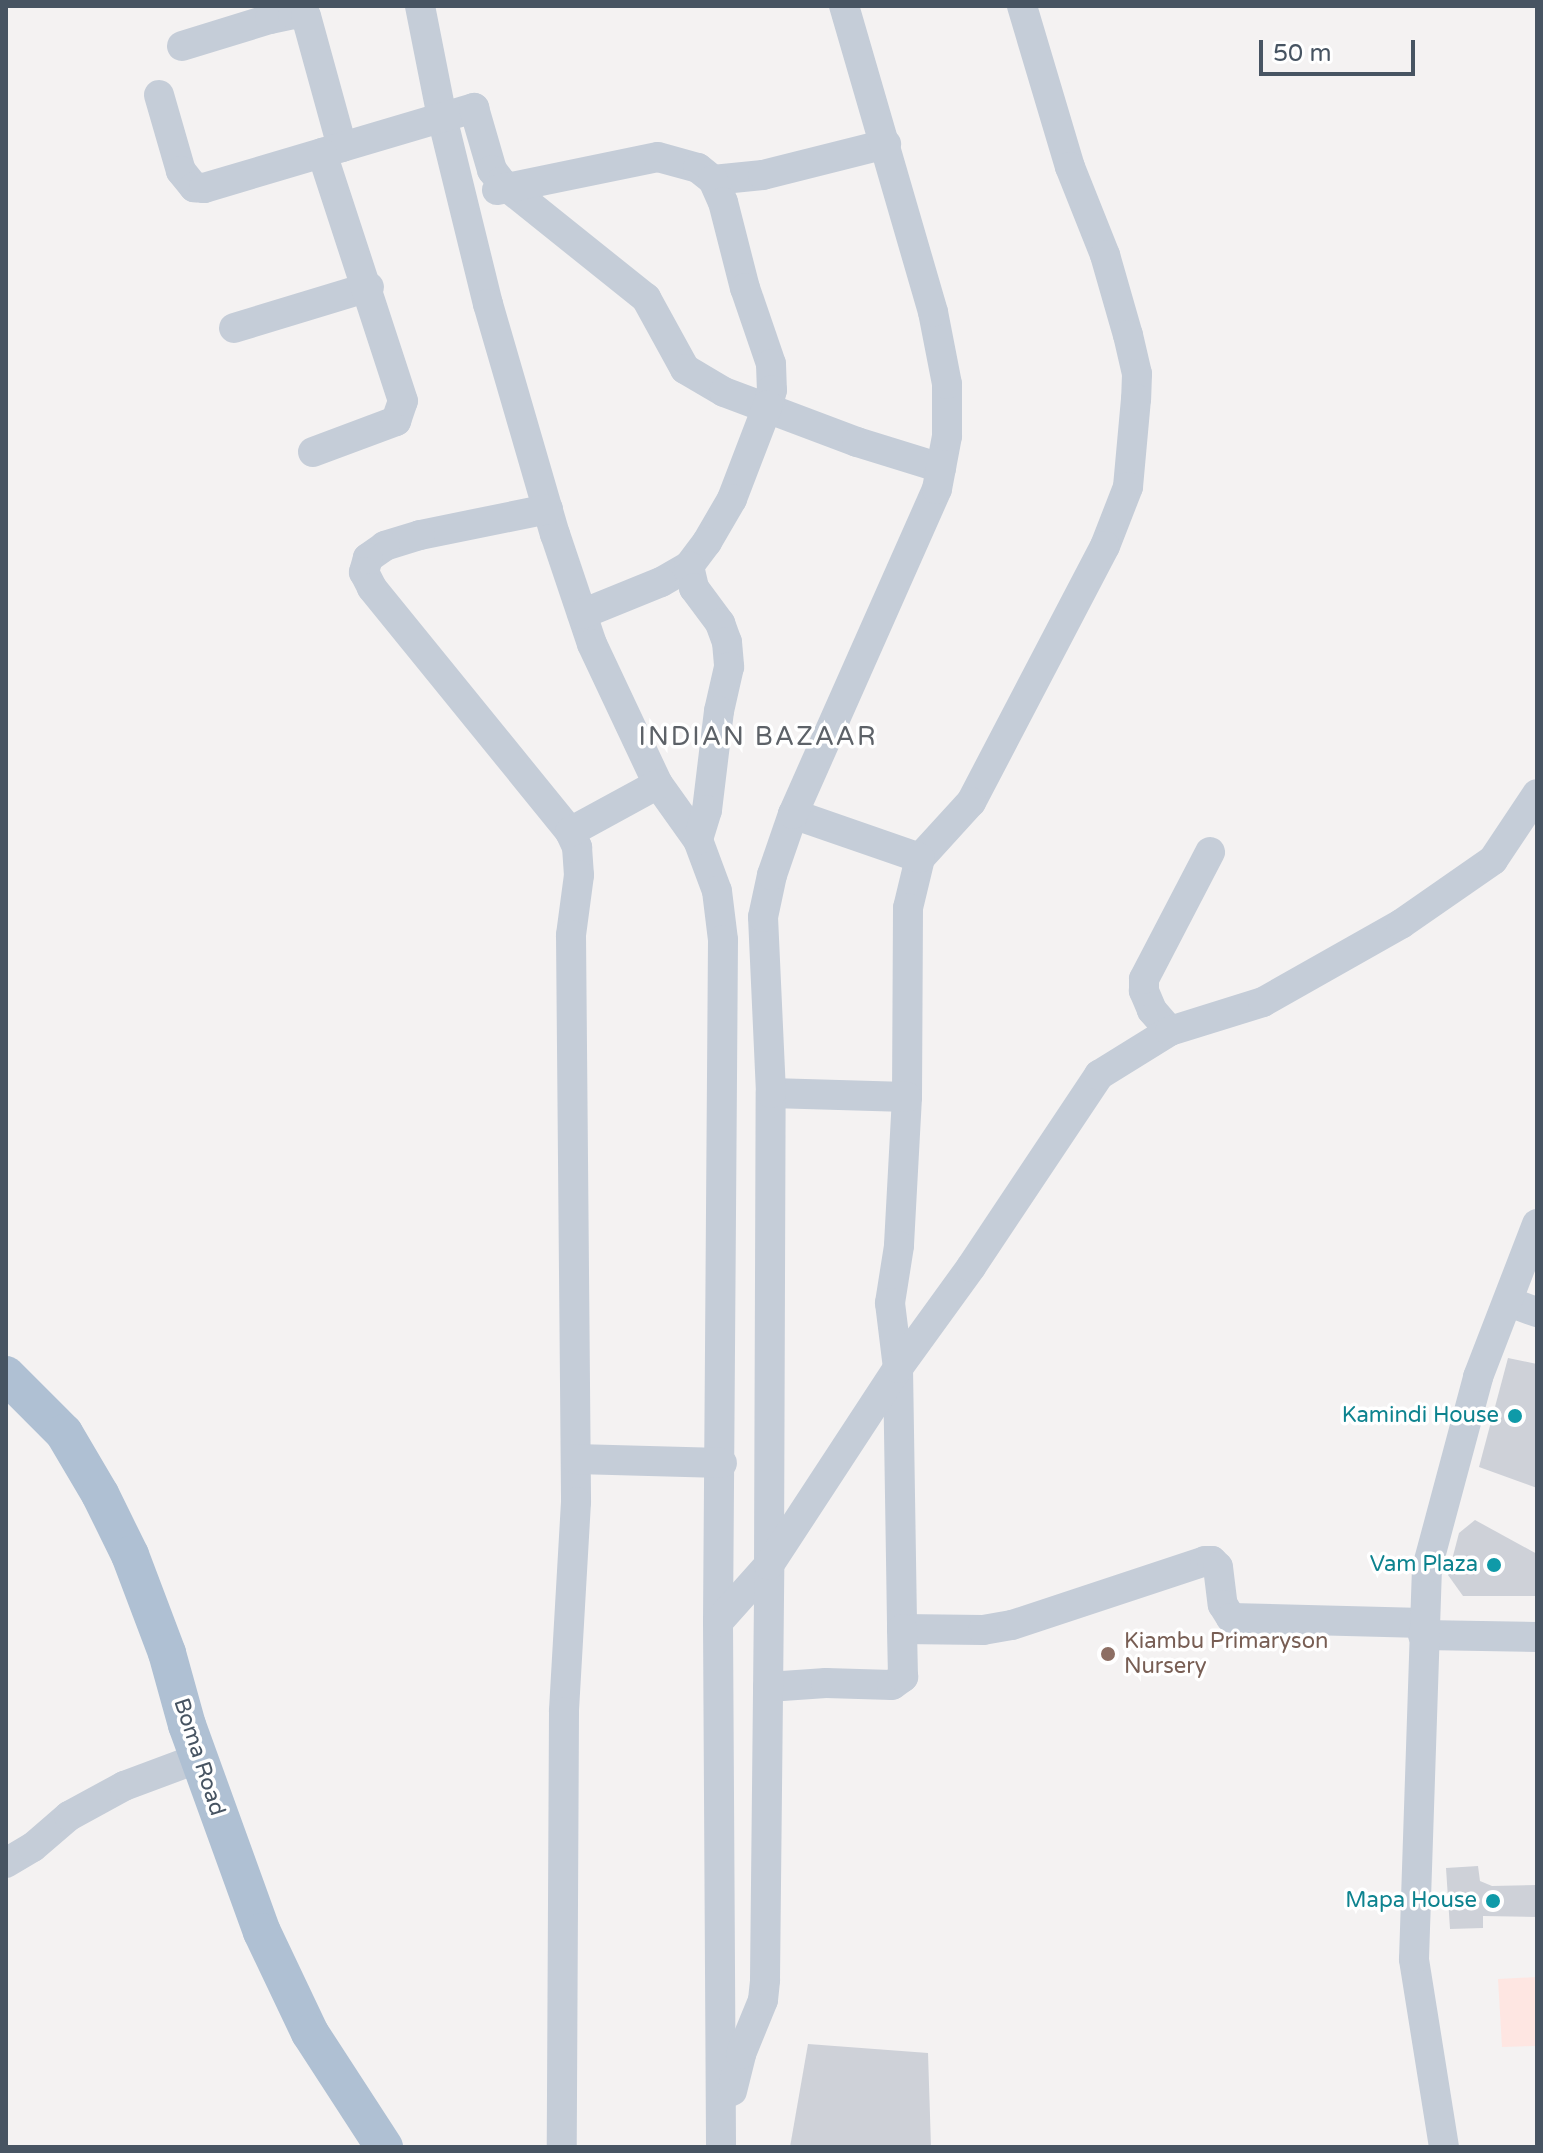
<!DOCTYPE html>
<html>
<head>
<meta charset="utf-8">
<style>
	body { margin:0 }
	#map { position:relative; width:1543px; height:2153px; overflow:hidden; background:#f4f2f2; font-family:"Varela Round",sans-serif }
	div>[style] { position:absolute }
	[style*='--x'] { left:calc(var(--x)*1px); top:calc(var(--y)*1px); width:calc(var(--w)*1px); rotate:calc(var(--a)*1deg) }
	.medical>* { inset:0; background:#fee6e2 }
	.building>* { inset:0; background:#ced1d8 }
	.minor>* { height:30px; margin:-15px; padding:0 15px; transform-origin:15px; border-radius:15px; background:#c5cdd8 }
	.major>* { height:38px; margin:-19px; padding:0 19px; transform-origin:19px; border-radius:19px; background:#afc0d3 }
	.dots>* { width:22px; height:22px; translate:-50% -50%; box-sizing:border-box; border:4px solid #fff; border-radius:50% }
	span { translate:-50% -50%; white-space:nowrap; text-align:center; line-height:1.15; -webkit-text-stroke:7px #fff; paint-order:stroke }
	.culture-label { font-size:22px; color:#0d838f }
	.right { translate:-100% -50%; text-align:right }
	.education-label { font-size:22px; color:#785e54 }
	.left { translate:0 -50%; text-align:left }
	.street-label { font-size:22px; color:#475462 }
	.quarter-label { font-size:26px; color:#5d6268; letter-spacing:2px }
	.frame { position:absolute; inset:0; border:8px solid #475462; pointer-events:none }
	.scale { position:absolute; left:1259px; top:40px; width:156px; height:36px; box-sizing:border-box; border:4px solid #475462; border-top:0; padding-left:10px; font-size:24px; line-height:28px; white-space:nowrap; color:#475462; -webkit-text-stroke:6px #fff; paint-order:stroke }
</style>
</head>
<body>
<div id="map">
	<div class="medical">
		<i style="clip-path:polygon(1537px 1977px,1537px 2046px,1502px 2047px,1498px 1979px)"></i>
	</div>
	<div class="building">
		<i style="clip-path:polygon(1508px 1358px,1537px 1364px,1537px 1488px,1479px 1467px)"></i>
		<i style="clip-path:polygon(1475px 1520px,1537px 1554px,1537px 1596px,1463px 1596px,1448px 1575px,1459px 1533px)"></i>
		<i style="clip-path:polygon(1478px 1866px,1480px 1881px,1492px 1886px,1537px 1885px,1537px 1917px,1483px 1916px,1483px 1928px,1450px 1929px,1446px 1868px)"></i>
		<i style="clip-path:polygon(808px 2044px,928px 2053px,931px 2147px,790px 2147px)"></i>
	</div>
	<div class="minor">
		<i style="--x:420;--y:6;--w:113;--a:78.8"></i>
		<i style="--x:442;--y:117;--w:193;--a:76.2"></i>
		<i style="--x:488;--y:304;--w:240;--a:73.8"></i>
		<i style="--x:555;--y:534;--w:116;--a:71.4"></i>
		<i style="--x:592;--y:644;--w:155;--a:64.8"></i>
		<i style="--x:658;--y:784;--w:69;--a:54.5"></i>
		<i style="--x:698;--y:840;--w:54;--a:69.6"></i>
		<i style="--x:717;--y:891;--w:49;--a:83"></i>
		<i style="--x:723;--y:940;--w:682;--a:90.42"></i>
		<i style="--x:718;--y:1622;--w:525;--a:89.67"></i>
		<i style="--x:1022;--y:6;--w:168;--a:73.4"></i>
		<i style="--x:1070;--y:167;--w:95;--a:68.3"></i>
		<i style="--x:1105;--y:255;--w:83;--a:74"></i>
		<i style="--x:1128;--y:335;--w:40;--a:77"></i>
		<i style="--x:1137;--y:374;--w:25;--a:92"></i>
		<i style="--x:1136;--y:399;--w:88;--a:95.2"></i>
		<i style="--x:1128;--y:487;--w:63;--a:111.3"></i>
		<i style="--x:1105;--y:546;--w:289;--a:117.6"></i>
		<i style="--x:971;--y:802;--w:76;--a:132.3"></i>
		<i style="--x:920;--y:858;--w:51;--a:103.5"></i>
		<i style="--x:908;--y:908;--w:189;--a:90.3"></i>
		<i style="--x:907;--y:1097;--w:149;--a:93.1"></i>
		<i style="--x:899;--y:1246;--w:58;--a:99"></i>
		<i style="--x:890;--y:1303;--w:65;--a:83"></i>
		<i style="--x:898;--y:1368;--w:261;--a:89.1"></i>
		<i style="--x:902;--y:1629;--w:81;--a:0.7"></i>
		<i style="--x:983;--y:1630;--w:29;--a:-10"></i>
		<i style="--x:1012;--y:1625;--w:203;--a:-18.3"></i>
		<i style="--x:1205;--y:1561;--w:7;--a:0"></i>
		<i style="--x:1212;--y:1561;--w:8;--a:45"></i>
		<i style="--x:1218;--y:1567;--w:38;--a:83"></i>
		<i style="--x:1223;--y:1605;--w:15;--a:58"></i>
		<i style="--x:1231;--y:1618;--w:192;--a:1.5"></i>
		<i style="--x:182;--y:46;--w:92;--a:-17.1"></i>
		<i style="--x:270;--y:19;--w:24;--a:-12"></i>
		<i style="--x:293;--y:14;--w:13;--a:9"></i>
		<i style="--x:306;--y:16;--w:136;--a:74.6"></i>
		<i style="--x:159;--y:95;--w:79;--a:73.9"></i>
		<i style="--x:181;--y:171;--w:21;--a:51"></i>
		<i style="--x:194;--y:187;--w:10;--a:6"></i>
		<i style="--x:204;--y:188;--w:282;--a:-16.5"></i>
		<i style="--x:474;--y:108;--w:65;--a:73.8"></i>
		<i style="--x:492;--y:170;--w:15;--a:53"></i>
		<i style="--x:501;--y:182;--w:186;--a:38.7"></i>
		<i style="--x:646;--y:298;--w:81;--a:61.2"></i>
		<i style="--x:685;--y:369;--w:45;--a:30.5"></i>
		<i style="--x:724;--y:392;--w:142;--a:20.6"></i>
		<i style="--x:857;--y:442;--w:88;--a:17.2"></i>
		<i style="--x:713;--y:180;--w:50;--a:-5.7"></i>
		<i style="--x:763;--y:175;--w:127;--a:-14.1"></i>
		<i style="--x:497;--y:190;--w:164;--a:-11.6"></i>
		<i style="--x:658;--y:157;--w:41;--a:15.4"></i>
		<i style="--x:698;--y:168;--w:19;--a:39"></i>
		<i style="--x:713;--y:180;--w:24;--a:66"></i>
		<i style="--x:723;--y:202;--w:89;--a:75.7"></i>
		<i style="--x:745;--y:288;--w:80;--a:71.1"></i>
		<i style="--x:771;--y:364;--w:26;--a:88"></i>
		<i style="--x:772;--y:390;--w:16;--a:105"></i>
		<i style="--x:768;--y:405;--w:101;--a:111"></i>
		<i style="--x:732;--y:499;--w:50;--a:120.2"></i>
		<i style="--x:707;--y:542;--w:30;--a:127"></i>
		<i style="--x:689;--y:566;--w:32;--a:150"></i>
		<i style="--x:661;--y:582;--w:85;--a:157.9"></i>
		<i style="--x:234;--y:328;--w:141;--a:-16.9"></i>
		<i style="--x:313;--y:452;--w:89;--a:-20.5"></i>
		<i style="--x:396;--y:421;--w:21;--a:-71"></i>
		<i style="--x:403;--y:401;--w:261;--a:-108.1"></i>
		<i style="--x:548;--y:509;--w:131;--a:168.5"></i>
		<i style="--x:420;--y:535;--w:37;--a:163"></i>
		<i style="--x:385;--y:546;--w:21;--a:145"></i>
		<i style="--x:368;--y:558;--w:15;--a:106"></i>
		<i style="--x:364;--y:572;--w:18;--a:63"></i>
		<i style="--x:372;--y:588;--w:314;--a:50.9"></i>
		<i style="--x:570;--y:832;--w:17;--a:65"></i>
		<i style="--x:577;--y:847;--w:28;--a:86"></i>
		<i style="--x:579;--y:875;--w:61;--a:97.6"></i>
		<i style="--x:571;--y:935;--w:567;--a:89.49"></i>
		<i style="--x:576;--y:1502;--w:210;--a:93.3"></i>
		<i style="--x:564;--y:1712;--w:435;--a:90.3"></i>
		<i style="--x:689;--y:566;--w:23;--a:77"></i>
		<i style="--x:694;--y:588;--w:44;--a:53.4"></i>
		<i style="--x:720;--y:623;--w:20;--a:70"></i>
		<i style="--x:727;--y:642;--w:25;--a:85"></i>
		<i style="--x:729;--y:667;--w:45;--a:102.8"></i>
		<i style="--x:719;--y:711;--w:100;--a:96.9"></i>
		<i style="--x:707;--y:810;--w:31;--a:107"></i>
		<i style="--x:793;--y:814;--w:134;--a:19.1"></i>
		<i style="--x:570;--y:832;--w:100;--a:-28.6"></i>
		<i style="--x:1170;--y:1031;--w:28;--a:-131"></i>
		<i style="--x:1152;--y:1010;--w:21;--a:-113"></i>
		<i style="--x:1144;--y:991;--w:12;--a:-90"></i>
		<i style="--x:1144;--y:979;--w:143;--a:-62.5"></i>
		<i style="--x:771;--y:1093;--w:136;--a:1.7"></i>
		<i style="--x:1509;--y:1302;--w:30;--a:20"></i>
		<i style="--x:576;--y:1459;--w:146;--a:1.6"></i>
		<i style="--x:718;--y:1622;--w:76;--a:-48.2"></i>
		<i style="--x:769;--y:1565;--w:472;--a:-89.8"></i>
		<i style="--x:771;--y:1093;--w:176;--a:-92.6"></i>
		<i style="--x:763;--y:917;--w:43;--a:-77.9"></i>
		<i style="--x:772;--y:875;--w:65;--a:-71"></i>
		<i style="--x:793;--y:814;--w:355;--a:-66.1"></i>
		<i style="--x:937;--y:489;--w:54;--a:-79.3"></i>
		<i style="--x:947;--y:436;--w:52;--a:-90"></i>
		<i style="--x:947;--y:384;--w:73;--a:-101"></i>
		<i style="--x:933;--y:312;--w:319;--a:-106.2"></i>
		<i style="--x:1423;--y:1635;--w:114;--a:1"></i>
		<i style="--x:768;--y:1687;--w:58;--a:-3.9"></i>
		<i style="--x:826;--y:1683;--w:66;--a:1.7"></i>
		<i style="--x:892;--y:1685;--w:14;--a:-36"></i>
		<i style="--x:903;--y:1677;--w:48;--a:-91.2"></i>
		<i style="--x:6;--y:1863;--w:31;--a:-31"></i>
		<i style="--x:33;--y:1847;--w:48;--a:-40.7"></i>
		<i style="--x:69;--y:1816;--w:63;--a:-28.6"></i>
		<i style="--x:124;--y:1786;--w:80;--a:-20.5"></i>
		<i style="--x:732;--y:2091;--w:38;--a:-76"></i>
		<i style="--x:741;--y:2054;--w:58;--a:-67.8"></i>
		<i style="--x:763;--y:2000;--w:20;--a:-84"></i>
		<i style="--x:765;--y:1980;--w:415;--a:-89.4"></i>
		<i style="--x:769;--y:1565;--w:235;--a:-56.8"></i>
		<i style="--x:898;--y:1368;--w:125;--a:-54.1"></i>
		<i style="--x:971;--y:1267;--w:231;--a:-56.3"></i>
		<i style="--x:1099;--y:1075;--w:84;--a:-31.8"></i>
		<i style="--x:1170;--y:1031;--w:97;--a:-17.3"></i>
		<i style="--x:1263;--y:1002;--w:159;--a:-29.5"></i>
		<i style="--x:1401;--y:924;--w:112;--a:-34.8"></i>
		<i style="--x:1493;--y:860;--w:79;--a:-56.3"></i>
		<i style="--x:1444;--y:2147;--w:190;--a:-99.1"></i>
		<i style="--x:1414;--y:1959;--w:391;--a:-88.1"></i>
		<i style="--x:1427;--y:1568;--w:198;--a:-75"></i>
		<i style="--x:1478;--y:1377;--w:164;--a:-68.9"></i>
	</div>
	<div class="major">
		<i style="--x:6;--y:1375;--w:82;--a:45"></i>
		<i style="--x:64;--y:1433;--w:71;--a:59.5"></i>
		<i style="--x:100;--y:1494;--w:68;--a:63.8"></i>
		<i style="--x:130;--y:1555;--w:105;--a:69.3"></i>
		<i style="--x:167;--y:1653;--w:75;--a:74.5"></i>
		<i style="--x:187;--y:1725;--w:220;--a:70.1"></i>
		<i style="--x:262;--y:1932;--w:112;--a:64.6"></i>
		<i style="--x:310;--y:2033;--w:136;--a:57"></i>
	</div>
	<div class="dots">
		<i style="left:1515px;top:1416px;background:#0f9aa8"></i>
		<i style="left:1494px;top:1565px;background:#0f9aa8"></i>
		<i style="left:1108px;top:1654px;background:#8d6e63"></i>
		<i style="left:1493px;top:1901px;background:#0f9aa8"></i>
	</div>
	<div class="culture-label">
		<span class="right" style="left:1499px;top:1416px">Kamindi House</span>
		<span class="right" style="left:1478px;top:1565px">Vam Plaza</span>
		<span class="right" style="left:1477px;top:1901px">Mapa House</span>
	</div>
	<div class="education-label">
		<span class="left" style="left:1124px;top:1654px">Kiambu Primaryson<br>Nursery</span>
	</div>
	<div class="street-label">
		<span style="left:199px;top:1757px;rotate:72deg">Boma Road</span>
	</div>
	<div class="quarter-label">
		<span style="left:758px;top:737px">INDIAN BAZAAR</span>
	</div>
	<div class="frame"></div>
	<div class="scale">50 m</div>
</div>
</body>
</html>
